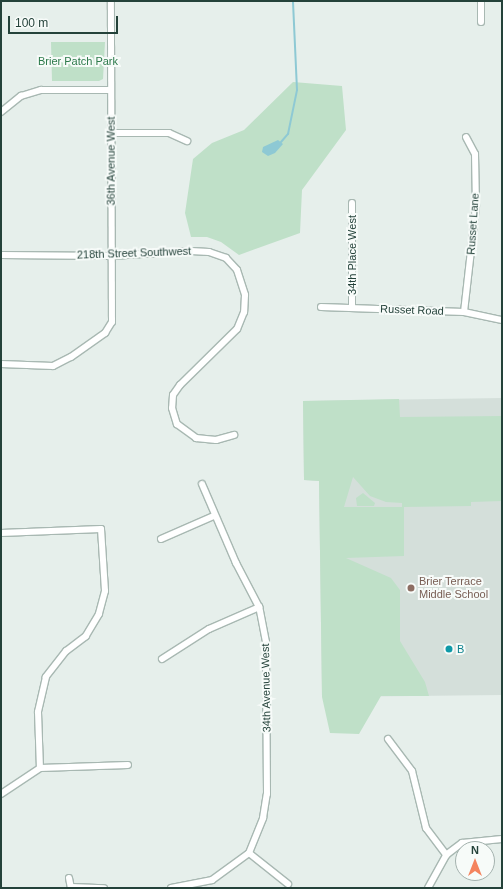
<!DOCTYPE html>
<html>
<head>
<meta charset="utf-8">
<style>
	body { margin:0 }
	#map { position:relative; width:503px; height:889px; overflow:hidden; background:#e6efeb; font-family:Helvetica,sans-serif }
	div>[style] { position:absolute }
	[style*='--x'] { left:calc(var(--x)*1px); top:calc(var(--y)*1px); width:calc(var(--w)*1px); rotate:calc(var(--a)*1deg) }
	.built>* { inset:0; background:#d4dfda }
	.green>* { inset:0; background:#bfe0c8 }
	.water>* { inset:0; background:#8ec9d4 }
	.stream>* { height:2px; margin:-1px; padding:0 1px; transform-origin:1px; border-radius:1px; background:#8ec9d4 }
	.roads { filter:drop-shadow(1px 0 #a8b8b2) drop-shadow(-1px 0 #a8b8b2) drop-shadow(0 1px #a8b8b2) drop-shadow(0 -1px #a8b8b2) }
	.street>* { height:6px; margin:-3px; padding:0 3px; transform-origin:3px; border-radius:3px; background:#fff }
	.dots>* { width:11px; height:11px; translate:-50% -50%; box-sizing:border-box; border:2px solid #f7fbf9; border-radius:50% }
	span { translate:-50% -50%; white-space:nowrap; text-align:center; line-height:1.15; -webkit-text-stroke:4px #f7fbf9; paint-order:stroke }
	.park-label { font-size:11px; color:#2d7a4b }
	.street-label { font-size:11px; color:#24423a }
	.education-label { font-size:11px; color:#785e54 }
	.left { translate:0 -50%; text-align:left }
	.culture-label { font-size:11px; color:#0d838f }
	.frame { position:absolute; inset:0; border:2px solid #24423a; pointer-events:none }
	.north { position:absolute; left:455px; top:841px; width:40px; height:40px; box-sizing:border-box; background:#f7fbf9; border:1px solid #a3b1ad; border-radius:50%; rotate:0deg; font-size:11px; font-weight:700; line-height:16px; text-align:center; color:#24423a }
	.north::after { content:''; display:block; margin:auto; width:14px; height:18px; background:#f4845f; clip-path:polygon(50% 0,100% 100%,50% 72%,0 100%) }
	.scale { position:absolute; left:8px; top:16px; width:110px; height:18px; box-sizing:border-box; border:2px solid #24423a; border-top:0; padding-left:5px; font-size:12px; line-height:14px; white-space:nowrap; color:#24423a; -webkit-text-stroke:3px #f7fbf9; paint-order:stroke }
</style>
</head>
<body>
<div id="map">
	<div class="built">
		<i style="clip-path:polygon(502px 398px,502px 695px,322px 697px,319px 481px,304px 480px,303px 401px)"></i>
	</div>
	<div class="green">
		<i style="clip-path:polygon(51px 42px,105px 42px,103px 79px,99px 81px,52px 81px)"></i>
		<i style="clip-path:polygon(293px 82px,342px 86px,346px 130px,302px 190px,300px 233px,239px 255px,221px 242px,207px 237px,191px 237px,185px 213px,193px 159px,212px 143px,244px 130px)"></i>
		<i style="clip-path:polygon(evenodd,399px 399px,400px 417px,502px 416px,502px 501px,471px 502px,471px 506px,404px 507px,404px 556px,346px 558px,391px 578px,400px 590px,400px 641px,425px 682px,429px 696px,381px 696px,359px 734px,330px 733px,322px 697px,319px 481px,304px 480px,303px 401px,399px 399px,353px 477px,370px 496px,386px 502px,402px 503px,402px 507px,344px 507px,353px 477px)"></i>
		<i style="clip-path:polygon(363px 493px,375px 503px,374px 506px,357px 506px,356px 498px)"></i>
	</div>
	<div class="water">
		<i style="clip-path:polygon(278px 140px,283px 144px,275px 153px,268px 156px,262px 152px,263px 147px)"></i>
	</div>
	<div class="stream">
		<i style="--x:281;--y:142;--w:11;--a:-49"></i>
		<i style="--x:288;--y:134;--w:45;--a:-78.4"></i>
		<i style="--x:297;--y:90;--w:89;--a:-92.6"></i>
	</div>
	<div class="roads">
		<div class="street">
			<i style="--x:481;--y:1;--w:21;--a:90"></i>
			<i style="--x:1;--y:112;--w:26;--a:-39"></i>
			<i style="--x:21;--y:96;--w:21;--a:-17"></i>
			<i style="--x:41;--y:90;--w:70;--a:0"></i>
			<i style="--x:112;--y:133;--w:57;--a:0"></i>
			<i style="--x:169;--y:133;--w:20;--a:24"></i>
			<i style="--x:1;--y:255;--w:110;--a:0.5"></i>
			<i style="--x:111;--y:256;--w:80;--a:-3.6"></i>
			<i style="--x:191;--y:251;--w:18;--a:3"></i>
			<i style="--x:209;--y:252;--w:18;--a:19"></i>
			<i style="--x:226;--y:258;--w:16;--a:47"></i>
			<i style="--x:237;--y:270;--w:26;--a:72"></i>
			<i style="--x:245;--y:295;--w:17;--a:93"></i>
			<i style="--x:244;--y:312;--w:18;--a:112"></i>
			<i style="--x:237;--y:329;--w:80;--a:135.5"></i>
			<i style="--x:180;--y:385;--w:12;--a:125"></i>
			<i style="--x:173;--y:395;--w:13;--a:94"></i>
			<i style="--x:172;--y:408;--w:17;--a:73"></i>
			<i style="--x:177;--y:424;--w:24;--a:36"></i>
			<i style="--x:196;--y:438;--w:20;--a:6"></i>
			<i style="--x:216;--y:440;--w:19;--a:-16"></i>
			<i style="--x:321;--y:307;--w:143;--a:2"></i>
			<i style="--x:464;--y:312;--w:39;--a:12"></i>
			<i style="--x:352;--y:308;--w:105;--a:-90"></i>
			<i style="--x:464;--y:312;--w:107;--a:-83.5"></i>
			<i style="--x:476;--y:206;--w:52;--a:-91.1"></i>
			<i style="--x:475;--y:154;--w:19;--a:-118"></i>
			<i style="--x:1;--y:364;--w:52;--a:2.2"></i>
			<i style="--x:53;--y:366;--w:20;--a:-27"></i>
			<i style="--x:71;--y:357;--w:42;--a:-35.2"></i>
			<i style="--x:105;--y:333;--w:13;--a:-58"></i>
			<i style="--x:112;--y:322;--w:321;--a:-90.2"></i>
			<i style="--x:1;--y:533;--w:100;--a:-2.3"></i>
			<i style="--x:101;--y:529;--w:62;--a:86.3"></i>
			<i style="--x:105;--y:591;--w:24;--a:105"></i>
			<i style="--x:99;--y:614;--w:26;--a:121"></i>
			<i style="--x:86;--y:636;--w:25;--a:143"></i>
			<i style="--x:66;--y:651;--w:33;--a:128"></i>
			<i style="--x:46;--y:677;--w:36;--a:103"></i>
			<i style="--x:38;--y:712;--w:56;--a:88"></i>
			<i style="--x:161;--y:539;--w:58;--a:-23.5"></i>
			<i style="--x:162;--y:659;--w:56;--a:-32.6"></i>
			<i style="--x:209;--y:629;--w:55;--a:-23.7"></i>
			<i style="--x:388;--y:739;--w:40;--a:53"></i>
			<i style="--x:412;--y:771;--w:59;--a:76.2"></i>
			<i style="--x:426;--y:828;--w:34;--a:53"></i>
			<i style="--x:1;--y:794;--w:47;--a:-33.7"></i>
			<i style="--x:40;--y:768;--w:88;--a:-2"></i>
			<i style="--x:249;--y:853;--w:50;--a:38.5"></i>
			<i style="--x:69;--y:878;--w:10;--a:79"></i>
			<i style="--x:71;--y:887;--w:33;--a:2"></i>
			<i style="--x:171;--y:888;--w:42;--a:-11"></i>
			<i style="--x:212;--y:880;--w:46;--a:-36.1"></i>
			<i style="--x:249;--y:853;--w:38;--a:-68"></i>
			<i style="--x:263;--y:818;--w:24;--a:-81"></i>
			<i style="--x:267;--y:794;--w:152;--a:-90.4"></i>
			<i style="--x:266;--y:642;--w:36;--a:-101"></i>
			<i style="--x:259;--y:607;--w:50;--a:-117.6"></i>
			<i style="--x:236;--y:563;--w:86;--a:-113.3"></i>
			<i style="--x:428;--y:888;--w:38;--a:-61"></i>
			<i style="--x:446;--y:855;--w:20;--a:-37"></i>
			<i style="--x:462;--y:843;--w:40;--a:-5.7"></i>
		</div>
	</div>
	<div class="dots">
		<i style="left:411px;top:588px;background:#8d6e63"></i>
		<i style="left:449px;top:649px;background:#0f9aa8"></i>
	</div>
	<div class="park-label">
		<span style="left:78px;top:61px">Brier Patch Park</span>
	</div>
	<div class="street-label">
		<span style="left:111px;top:161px;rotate:-90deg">36th Avenue West</span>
		<span style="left:473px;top:224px;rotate:-86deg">Russet Lane</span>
		<span style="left:134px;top:253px;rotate:-2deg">218th Street Southwest</span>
		<span style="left:352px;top:255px;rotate:-90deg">34th Place West</span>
		<span style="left:412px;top:310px;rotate:2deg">Russet Road</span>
		<span style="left:266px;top:688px;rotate:-91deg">34th Avenue West</span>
	</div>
	<div class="education-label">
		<span class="left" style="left:419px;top:588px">Brier Terrace<br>Middle School</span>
	</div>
	<div class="culture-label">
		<span class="left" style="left:457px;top:649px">B</span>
	</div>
	<div class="frame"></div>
	<div class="north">N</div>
	<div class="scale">100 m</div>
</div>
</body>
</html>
